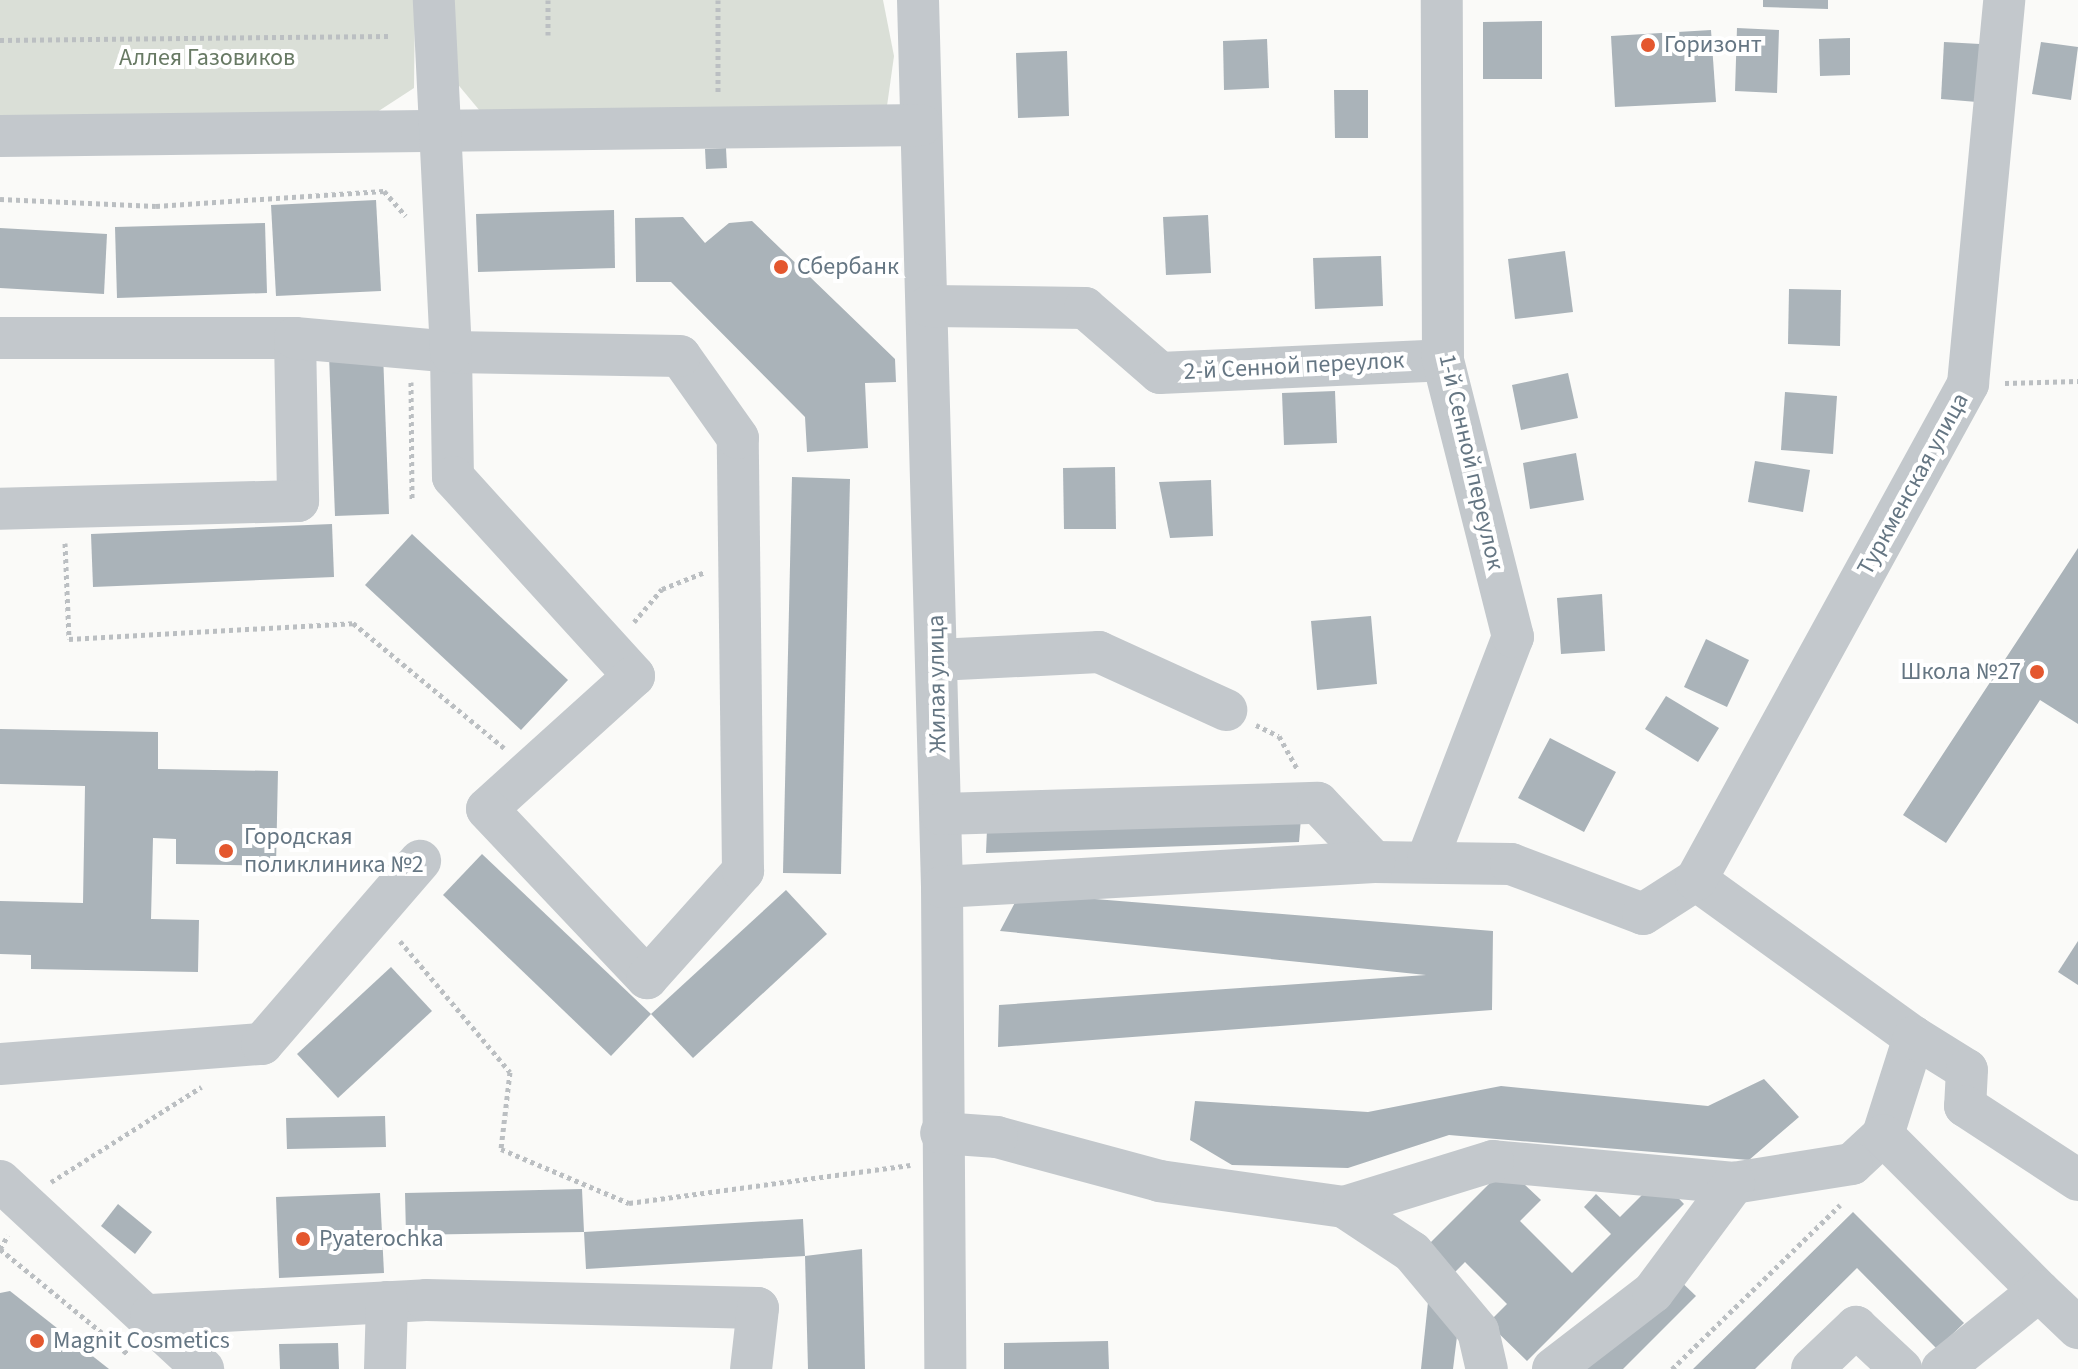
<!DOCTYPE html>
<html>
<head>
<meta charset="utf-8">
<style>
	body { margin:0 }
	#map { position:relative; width:2078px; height:1369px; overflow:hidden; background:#fafaf8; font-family:"Source Sans 3",sans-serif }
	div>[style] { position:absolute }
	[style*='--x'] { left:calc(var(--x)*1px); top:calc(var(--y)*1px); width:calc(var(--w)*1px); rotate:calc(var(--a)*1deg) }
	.green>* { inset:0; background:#dadfd7 }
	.building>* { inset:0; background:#aab3b9 }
	.path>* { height:5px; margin-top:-2.5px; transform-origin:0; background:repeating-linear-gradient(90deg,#bbbfc2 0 4px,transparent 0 8px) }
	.minor>* { height:42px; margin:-21px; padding:0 21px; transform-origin:21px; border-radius:21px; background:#c3c8cc }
	.dots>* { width:22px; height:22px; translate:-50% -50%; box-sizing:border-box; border:4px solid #fff; border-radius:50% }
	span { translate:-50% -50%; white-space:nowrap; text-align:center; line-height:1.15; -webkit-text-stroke:8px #fff; paint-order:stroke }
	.poi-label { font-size:24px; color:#657683 }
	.left { translate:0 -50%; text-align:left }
	.right { translate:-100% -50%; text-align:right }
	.park-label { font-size:24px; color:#687a64 }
	.street-label { font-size:24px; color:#657683 }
</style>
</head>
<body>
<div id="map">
	<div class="green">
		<i style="clip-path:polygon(0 0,415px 0,414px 88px,371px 116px,0 115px)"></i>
		<i style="clip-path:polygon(451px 0,883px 0,894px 56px,887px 106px,480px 111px,455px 81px)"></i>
	</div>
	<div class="building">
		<i style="clip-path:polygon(1763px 0,1828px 0,1828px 9px,1763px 7px)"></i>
		<i style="clip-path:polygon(1542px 21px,1542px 79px,1483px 79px,1483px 22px)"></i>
		<i style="clip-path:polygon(1737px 28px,1779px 30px,1777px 93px,1735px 91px)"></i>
		<i style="clip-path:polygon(1711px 30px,1716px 102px,1615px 107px,1611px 36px)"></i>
		<i style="clip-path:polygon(1850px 38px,1850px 75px,1820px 76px,1819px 39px)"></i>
		<i style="clip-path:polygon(1267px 39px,1269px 88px,1224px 90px,1223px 41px)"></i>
		<i style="clip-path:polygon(1944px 42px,1980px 44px,1977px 102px,1941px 99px)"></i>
		<i style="clip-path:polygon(2041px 42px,2078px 47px,2071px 100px,2032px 94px)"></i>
		<i style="clip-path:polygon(1067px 51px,1069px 116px,1018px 118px,1016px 53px)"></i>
		<i style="clip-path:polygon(1334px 90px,1368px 90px,1368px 138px,1335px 138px)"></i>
		<i style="clip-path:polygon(726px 148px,727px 168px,706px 169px,705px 149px)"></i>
		<i style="clip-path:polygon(376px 200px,381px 291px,276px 296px,271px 205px)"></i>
		<i style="clip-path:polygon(614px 210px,615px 268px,478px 272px,476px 214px)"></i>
		<i style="clip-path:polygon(1208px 215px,1211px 273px,1166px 275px,1163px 217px)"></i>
		<i style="clip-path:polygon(683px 217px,705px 243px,729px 223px,752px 221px,895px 359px,896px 382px,865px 383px,868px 448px,807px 452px,805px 417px,671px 282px,636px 282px,635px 218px)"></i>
		<i style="clip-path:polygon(265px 223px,267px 293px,117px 298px,115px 227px)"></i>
		<i style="clip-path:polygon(0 228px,107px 234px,104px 294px,0 288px)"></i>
		<i style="clip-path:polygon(1565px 251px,1573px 312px,1515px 319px,1508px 259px)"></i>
		<i style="clip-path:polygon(1381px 256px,1383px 306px,1315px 309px,1313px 258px)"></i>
		<i style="clip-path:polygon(1789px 289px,1841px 290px,1840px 346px,1788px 344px)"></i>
		<i style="clip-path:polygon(383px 353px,389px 514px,335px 516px,329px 355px)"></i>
		<i style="clip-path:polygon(1568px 373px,1578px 418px,1521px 430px,1512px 385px)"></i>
		<i style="clip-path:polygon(1335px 391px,1337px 443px,1284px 445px,1282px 393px)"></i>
		<i style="clip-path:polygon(1785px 392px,1837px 396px,1833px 454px,1781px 450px)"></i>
		<i style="clip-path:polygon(1576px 453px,1584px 500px,1530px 509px,1523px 463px)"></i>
		<i style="clip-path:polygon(1755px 461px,1810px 470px,1803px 512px,1748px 502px)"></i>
		<i style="clip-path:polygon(1115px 467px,1116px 529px,1064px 529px,1063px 468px)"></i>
		<i style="clip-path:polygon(792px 477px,850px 479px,841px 874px,783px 873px)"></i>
		<i style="clip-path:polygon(1211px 480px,1213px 536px,1170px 538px,1159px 482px)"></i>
		<i style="clip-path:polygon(332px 524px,334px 577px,93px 587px,91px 534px)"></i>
		<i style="clip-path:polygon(412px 534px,568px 680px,521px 730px,365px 585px)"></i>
		<i style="clip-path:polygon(2078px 548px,2078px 724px,2040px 700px,1946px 843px,1903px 815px)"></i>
		<i style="clip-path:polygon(1602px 594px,1605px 651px,1561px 654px,1557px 598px)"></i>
		<i style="clip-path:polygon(1371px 616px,1377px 684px,1317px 690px,1311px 621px)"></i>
		<i style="clip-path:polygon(1706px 639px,1749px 660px,1727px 707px,1684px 687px)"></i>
		<i style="clip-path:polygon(1666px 696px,1719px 728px,1698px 762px,1645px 729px)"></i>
		<i style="clip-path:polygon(0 729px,158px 732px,158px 769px,278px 771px,276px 866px,176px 864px,176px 839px,153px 838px,151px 919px,199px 920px,198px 972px,31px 969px,31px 955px,0 954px,0 901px,83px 903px,85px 786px,0 784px)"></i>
		<i style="clip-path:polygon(1550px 738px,1616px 772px,1584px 832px,1518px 798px)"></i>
		<i style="clip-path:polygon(1301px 818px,1299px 842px,986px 853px,987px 829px)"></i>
		<i style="clip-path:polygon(482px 854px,651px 1014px,611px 1056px,443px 895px)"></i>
		<i style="clip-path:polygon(786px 890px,827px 934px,693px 1058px,651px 1014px)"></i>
		<i style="clip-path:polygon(1020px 893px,1493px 931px,1492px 1010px,998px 1047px,999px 1005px,1426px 975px,1000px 931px)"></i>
		<i style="clip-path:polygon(2078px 941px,2078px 985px,2058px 972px)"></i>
		<i style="clip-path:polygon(391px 967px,432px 1011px,338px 1098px,297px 1054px)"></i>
		<i style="clip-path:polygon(1764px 1079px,1799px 1117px,1749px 1160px,1449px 1135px,1348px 1168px,1232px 1165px,1190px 1140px,1195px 1101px,1368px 1112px,1501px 1086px,1708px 1106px)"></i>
		<i style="clip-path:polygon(385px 1116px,386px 1147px,287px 1149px,286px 1118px)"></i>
		<i style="clip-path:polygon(1506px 1167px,1541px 1200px,1520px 1221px,1572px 1273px,1611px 1234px,1584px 1207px,1596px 1194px,1620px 1217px,1659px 1178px,1684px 1204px,1527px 1361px,1488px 1323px,1507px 1304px,1465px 1262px,1451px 1276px,1424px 1249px)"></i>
		<i style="clip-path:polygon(582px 1189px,584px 1232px,803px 1219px,805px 1256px,586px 1269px,584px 1232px,406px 1235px,405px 1193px)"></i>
		<i style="clip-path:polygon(380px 1193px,384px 1273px,279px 1278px,276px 1197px)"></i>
		<i style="clip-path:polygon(118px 1204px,152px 1232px,135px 1254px,101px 1226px)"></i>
		<i style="clip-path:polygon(1853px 1212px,1964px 1323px,1937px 1349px,1857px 1268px,1755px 1369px,1693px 1369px)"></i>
		<i style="clip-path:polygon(862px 1249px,865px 1369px,808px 1369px,805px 1256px)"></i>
		<i style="clip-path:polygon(1674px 1275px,1696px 1296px,1623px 1369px,1579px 1369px)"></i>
		<i style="clip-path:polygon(10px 1291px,109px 1369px,0 1369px,0 1293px)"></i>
		<i style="clip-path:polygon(1428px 1302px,1458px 1328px,1453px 1369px,1421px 1369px)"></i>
		<i style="clip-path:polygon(1108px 1341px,1109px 1369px,1004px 1369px,1004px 1343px)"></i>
		<i style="clip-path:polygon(338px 1343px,339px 1369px,280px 1369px,279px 1344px)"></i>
	</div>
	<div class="path">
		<i style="--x:548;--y:0;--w:35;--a:90"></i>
		<i style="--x:718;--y:0;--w:93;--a:90"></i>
		<i style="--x:0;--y:40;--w:391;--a:-0.6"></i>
		<i style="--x:0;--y:199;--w:156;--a:2.6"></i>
		<i style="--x:156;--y:206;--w:228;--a:-3.8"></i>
		<i style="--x:384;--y:191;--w:33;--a:49"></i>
		<i style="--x:411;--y:382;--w:119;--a:89.5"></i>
		<i style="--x:2005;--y:383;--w:73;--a:-1.6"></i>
		<i style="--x:65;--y:543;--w:96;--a:87.6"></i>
		<i style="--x:69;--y:639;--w:284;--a:-3.2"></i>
		<i style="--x:353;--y:623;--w:196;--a:39.6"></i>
		<i style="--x:634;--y:622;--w:43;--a:-49.7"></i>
		<i style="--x:662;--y:589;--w:46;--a:-21.6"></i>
		<i style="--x:1256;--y:725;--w:25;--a:26"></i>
		<i style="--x:1279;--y:736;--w:37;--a:61"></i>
		<i style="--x:400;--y:941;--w:171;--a:50"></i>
		<i style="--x:510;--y:1072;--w:78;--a:96.7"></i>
		<i style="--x:501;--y:1149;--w:139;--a:22.9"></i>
		<i style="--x:629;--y:1203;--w:284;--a:-7.7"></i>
		<i style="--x:51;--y:1182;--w:178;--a:-32.3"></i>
		<i style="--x:0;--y:1249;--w:16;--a:-60"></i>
		<i style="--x:0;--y:1249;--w:167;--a:39.4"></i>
		<i style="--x:1672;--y:1369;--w:235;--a:-44.3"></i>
	</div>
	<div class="minor">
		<i style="--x:918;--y:0;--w:887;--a:88.45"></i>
		<i style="--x:942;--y:887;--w:482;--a:89.6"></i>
		<i style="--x:0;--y:136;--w:921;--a:-0.68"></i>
		<i style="--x:929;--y:306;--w:156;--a:0.7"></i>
		<i style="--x:1085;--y:308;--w:99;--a:40.9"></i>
		<i style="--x:1160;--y:373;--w:283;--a:-2.6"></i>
		<i style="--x:0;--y:338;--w:295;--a:0"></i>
		<i style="--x:295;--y:338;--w:163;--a:88.9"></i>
		<i style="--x:298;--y:501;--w:298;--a:178.5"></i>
		<i style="--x:295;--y:338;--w:157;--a:5.1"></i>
		<i style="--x:451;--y:352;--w:125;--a:89.1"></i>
		<i style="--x:453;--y:477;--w:269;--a:47.7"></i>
		<i style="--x:634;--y:676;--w:198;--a:137.9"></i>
		<i style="--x:487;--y:809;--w:233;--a:46.6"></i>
		<i style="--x:647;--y:978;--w:144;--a:-48.1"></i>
		<i style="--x:743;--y:871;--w:433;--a:-90.7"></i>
		<i style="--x:738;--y:438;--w:100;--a:-125.3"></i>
		<i style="--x:680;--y:356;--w:229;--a:-179"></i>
		<i style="--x:451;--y:352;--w:352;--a:-92.8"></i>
		<i style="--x:937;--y:660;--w:162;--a:-2.8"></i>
		<i style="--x:1099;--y:652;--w:140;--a:24.5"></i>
		<i style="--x:941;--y:814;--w:377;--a:-1.7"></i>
		<i style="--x:1318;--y:803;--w:81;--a:46.5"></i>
		<i style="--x:1374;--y:862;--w:137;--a:0.8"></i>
		<i style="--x:1511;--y:864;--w:141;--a:20.7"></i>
		<i style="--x:1643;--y:914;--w:63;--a:-32.7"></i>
		<i style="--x:1696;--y:880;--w:269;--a:35.8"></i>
		<i style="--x:1914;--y:1037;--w:103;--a:107.6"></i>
		<i style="--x:1883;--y:1135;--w:42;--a:136.9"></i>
		<i style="--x:1852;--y:1164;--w:120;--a:170.9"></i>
		<i style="--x:1734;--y:1183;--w:242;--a:-174.8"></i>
		<i style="--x:1493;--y:1161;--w:156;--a:162.8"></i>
		<i style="--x:1344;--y:1207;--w:186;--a:-172"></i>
		<i style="--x:1160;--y:1181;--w:169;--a:-164.9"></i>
		<i style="--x:997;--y:1137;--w:56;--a:-175.9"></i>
		<i style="--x:1428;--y:858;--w:237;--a:-69"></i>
		<i style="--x:1513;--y:637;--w:286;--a:-104.2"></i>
		<i style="--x:1443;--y:360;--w:360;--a:-90.2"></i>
		<i style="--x:1696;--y:880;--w:566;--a:-61.26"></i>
		<i style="--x:1968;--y:384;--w:386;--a:-84.6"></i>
		<i style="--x:942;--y:887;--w:433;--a:-3.3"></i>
		<i style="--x:1914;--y:1037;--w:62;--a:31.9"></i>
		<i style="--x:1967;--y:1070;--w:36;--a:93"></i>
		<i style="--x:1965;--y:1106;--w:135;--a:33.2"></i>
		<i style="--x:0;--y:1064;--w:263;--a:-4.4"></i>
		<i style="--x:262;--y:1044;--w:242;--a:-49.2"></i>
		<i style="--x:1883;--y:1135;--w:221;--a:45"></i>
		<i style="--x:0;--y:1181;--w:277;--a:42.8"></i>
		<i style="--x:1344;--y:1207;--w:82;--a:33.5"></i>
		<i style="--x:1412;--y:1252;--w:103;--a:50.1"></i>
		<i style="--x:1478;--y:1331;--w:39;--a:77"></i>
		<i style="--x:151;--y:1315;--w:275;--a:-3.1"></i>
		<i style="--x:426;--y:1300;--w:332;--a:1.4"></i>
		<i style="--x:758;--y:1308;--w:61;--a:96.5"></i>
		<i style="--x:385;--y:1369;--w:67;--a:-88.3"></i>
		<i style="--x:1553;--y:1369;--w:126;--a:-37.6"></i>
		<i style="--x:1653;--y:1292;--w:136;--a:-53.4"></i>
		<i style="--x:1812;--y:1369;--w:61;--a:-43.7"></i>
		<i style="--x:1856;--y:1327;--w:62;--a:43"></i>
		<i style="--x:1942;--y:1369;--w:124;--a:-38.8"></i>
		<i style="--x:2039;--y:1291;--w:54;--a:43.5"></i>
	</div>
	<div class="dots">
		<i style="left:1648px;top:45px;background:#e4572e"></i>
		<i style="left:781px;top:267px;background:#e4572e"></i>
		<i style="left:2037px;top:672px;background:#e4572e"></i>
		<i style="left:226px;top:851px;background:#e4572e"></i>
		<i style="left:303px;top:1239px;background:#e4572e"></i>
		<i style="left:37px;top:1341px;background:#e4572e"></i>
	</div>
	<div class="poi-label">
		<span class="left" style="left:1664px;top:45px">Горизонт</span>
		<span class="left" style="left:797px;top:267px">Сбербанк</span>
		<span class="right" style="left:2021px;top:672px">Школа №27</span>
		<span class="left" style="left:244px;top:851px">Городская<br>поликлиника №2</span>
		<span class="left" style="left:319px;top:1239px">Pyaterochka</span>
		<span class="left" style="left:53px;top:1341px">Magnit Cosmetics</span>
	</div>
	<div class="park-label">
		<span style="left:207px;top:58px">Аллея Газовиков</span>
	</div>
	<div class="street-label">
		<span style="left:1294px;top:366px;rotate:-3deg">2-й Сенной переулок</span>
		<span style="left:1471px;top:462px;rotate:77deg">1-й Сенной переулок</span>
		<span style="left:1913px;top:484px;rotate:-61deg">Туркменская улица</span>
		<span style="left:937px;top:684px;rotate:-91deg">Жилая улица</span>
	</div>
</div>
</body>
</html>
